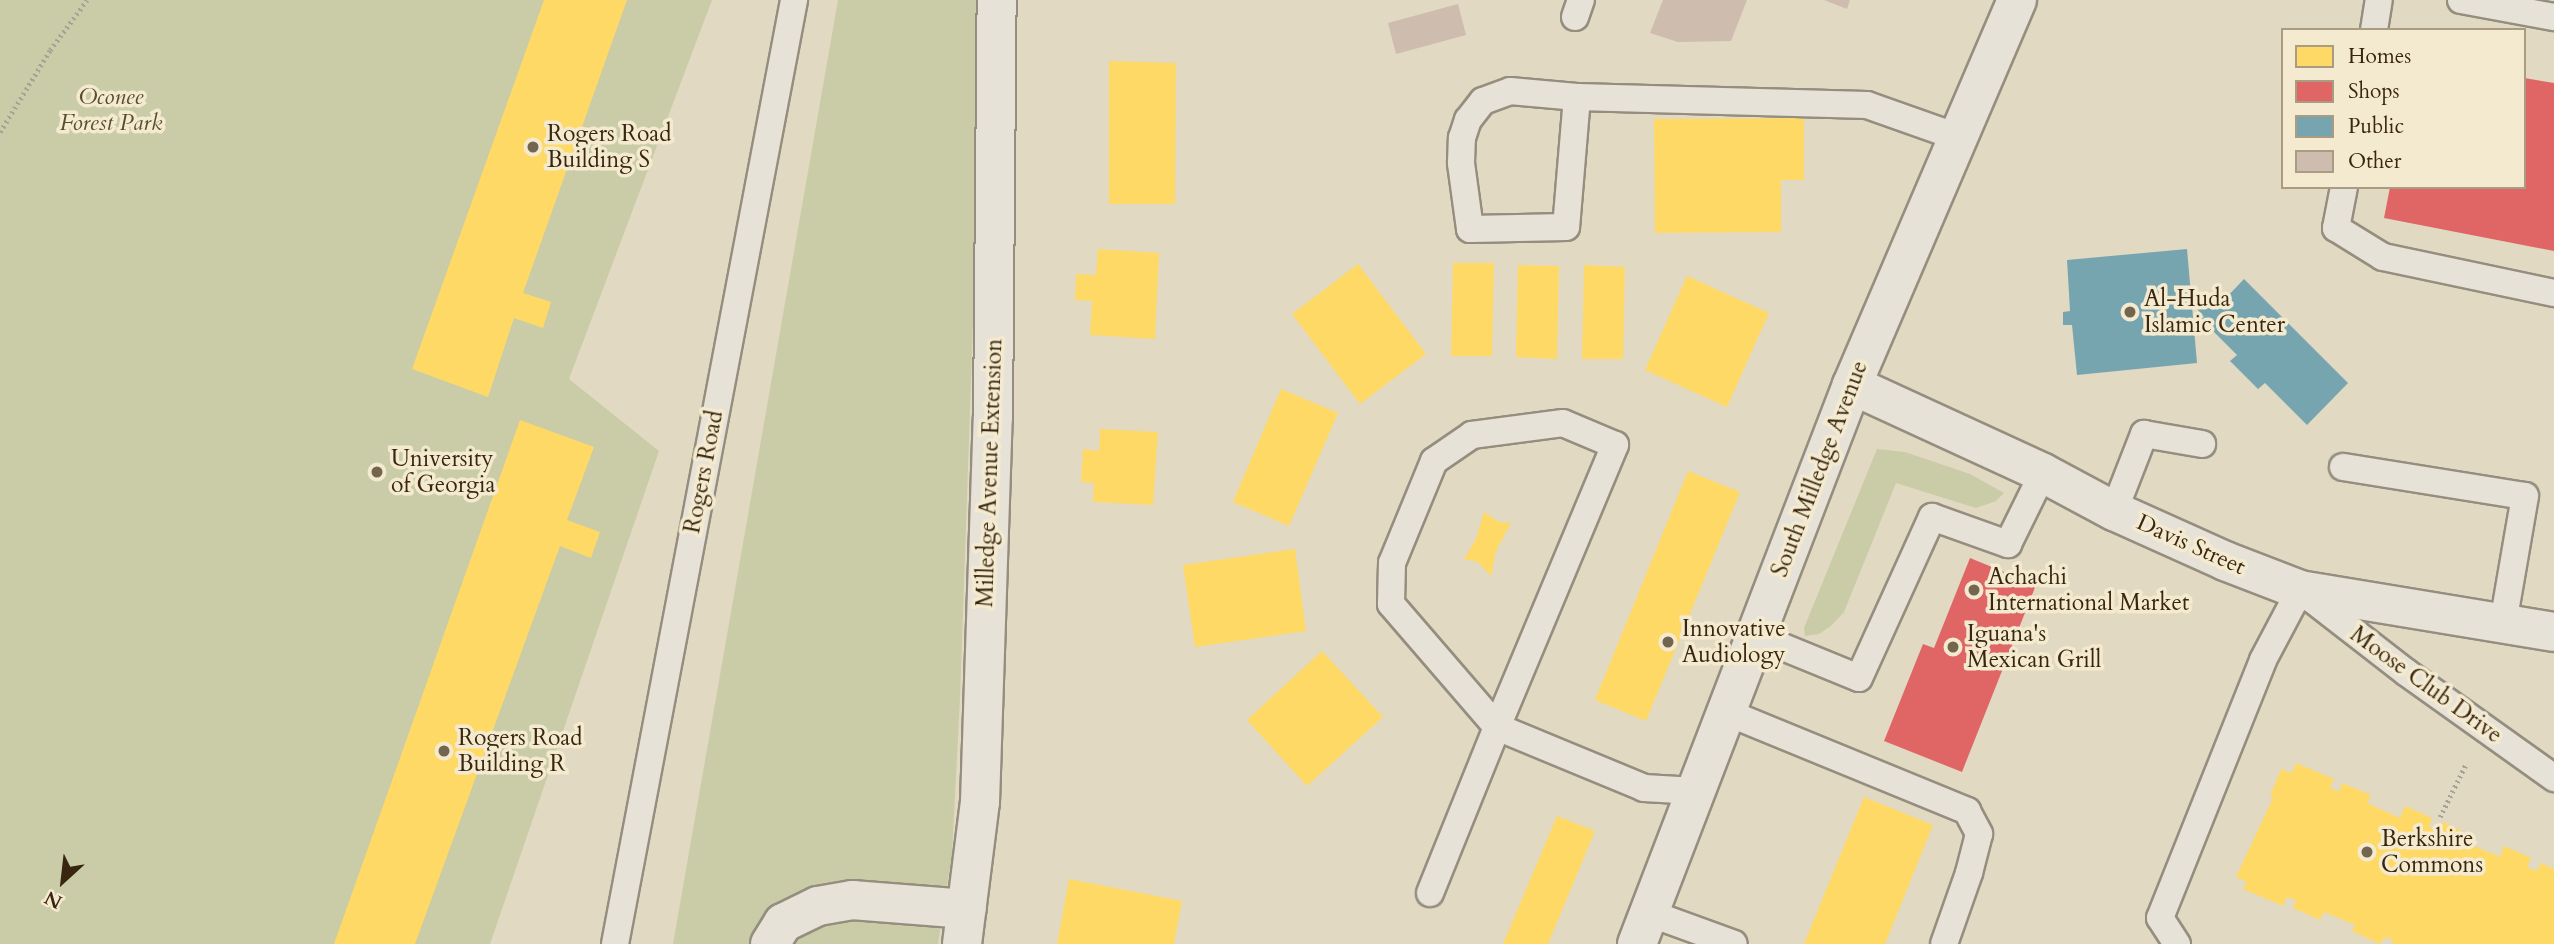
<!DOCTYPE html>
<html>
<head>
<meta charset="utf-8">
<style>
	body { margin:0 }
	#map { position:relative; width:2554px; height:944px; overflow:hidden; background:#e1d9c2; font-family:Cardo,serif }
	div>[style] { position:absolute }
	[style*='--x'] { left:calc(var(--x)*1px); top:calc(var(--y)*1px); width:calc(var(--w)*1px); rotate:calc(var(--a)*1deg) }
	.green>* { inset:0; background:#c9cca6 }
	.homes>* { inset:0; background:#ffd966 }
	.shops>* { inset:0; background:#e06666 }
	.public>* { inset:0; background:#76a5af }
	.building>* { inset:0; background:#cebcaf }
	.path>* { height:4.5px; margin-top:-2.25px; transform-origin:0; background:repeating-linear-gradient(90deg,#a7a297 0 2px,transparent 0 5.5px) }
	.roads { filter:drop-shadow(2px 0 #958e7f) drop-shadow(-2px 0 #958e7f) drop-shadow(0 2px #958e7f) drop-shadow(0 -2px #958e7f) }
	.service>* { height:26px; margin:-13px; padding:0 13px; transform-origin:13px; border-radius:13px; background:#e7e2d7 }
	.minor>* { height:38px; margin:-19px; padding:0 19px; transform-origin:19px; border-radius:19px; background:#e7e2d7 }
	.secondary>* { height:38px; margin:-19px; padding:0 19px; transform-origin:19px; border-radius:19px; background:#e7e2d7 }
	.dots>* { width:19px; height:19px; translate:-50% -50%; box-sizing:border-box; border:4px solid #f4eacf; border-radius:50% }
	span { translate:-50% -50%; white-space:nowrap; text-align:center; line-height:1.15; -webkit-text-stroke:7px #f4eacf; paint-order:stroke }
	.park-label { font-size:23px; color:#574d30; font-style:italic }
	.poi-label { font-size:23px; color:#382610 }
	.left { translate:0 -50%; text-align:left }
	.street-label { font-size:23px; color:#382610 }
	.legend { position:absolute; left:2281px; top:28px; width:245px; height:161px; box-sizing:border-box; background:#f4eacf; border:2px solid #a99c83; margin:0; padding:9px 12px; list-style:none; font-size:21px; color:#382610 }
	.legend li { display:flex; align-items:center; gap:14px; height:35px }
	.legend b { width:35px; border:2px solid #a99c83 }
	.north { position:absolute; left:28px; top:846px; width:70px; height:70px; -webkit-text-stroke:5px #f4eacf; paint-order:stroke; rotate:207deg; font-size:19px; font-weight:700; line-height:28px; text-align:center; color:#382610 }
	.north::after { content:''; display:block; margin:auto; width:24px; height:32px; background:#382610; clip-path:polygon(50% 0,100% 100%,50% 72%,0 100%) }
</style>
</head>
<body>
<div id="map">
	<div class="green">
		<i style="clip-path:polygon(0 0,712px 0,569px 379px,659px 451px,490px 944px,0 944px)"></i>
		<i style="clip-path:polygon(838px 0,979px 0,978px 179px,960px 698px,952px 854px,938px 944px,673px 944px)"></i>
		<i style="clip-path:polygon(1877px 449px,1905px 452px,1970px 474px,2004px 493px,1996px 501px,1976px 508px,1896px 483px,1844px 612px,1832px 625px,1819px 634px,1805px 636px,1804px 628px)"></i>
	</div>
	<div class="homes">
		<i style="clip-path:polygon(544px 0,627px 0,523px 293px,551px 302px,543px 328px,514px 318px,488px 397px,412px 369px)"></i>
		<i style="clip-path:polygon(1109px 61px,1176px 63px,1175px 204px,1109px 204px)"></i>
		<i style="clip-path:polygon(1804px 118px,1804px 180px,1781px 180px,1781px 232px,1655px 233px,1654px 119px)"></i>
		<i style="clip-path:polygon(1098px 249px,1159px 253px,1155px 339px,1090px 335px,1092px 301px,1075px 300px,1076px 274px,1096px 275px)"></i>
		<i style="clip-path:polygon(1453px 263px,1494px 263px,1492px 356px,1451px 356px)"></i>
		<i style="clip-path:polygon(1358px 264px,1426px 354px,1360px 404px,1292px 314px)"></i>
		<i style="clip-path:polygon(1518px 265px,1559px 266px,1557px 359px,1516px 357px)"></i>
		<i style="clip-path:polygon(1584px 265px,1625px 267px,1623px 359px,1582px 359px)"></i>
		<i style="clip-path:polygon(1687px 276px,1769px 313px,1727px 407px,1645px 370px)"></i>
		<i style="clip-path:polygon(1281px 389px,1338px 413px,1289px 526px,1233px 502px)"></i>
		<i style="clip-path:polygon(520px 420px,594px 447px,567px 520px,600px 532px,591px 558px,560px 546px,415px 944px,334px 944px)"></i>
		<i style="clip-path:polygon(1100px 429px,1158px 432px,1153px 505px,1093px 502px,1094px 483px,1081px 482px,1083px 449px,1099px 451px)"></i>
		<i style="clip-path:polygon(1688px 471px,1740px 492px,1646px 721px,1595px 700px)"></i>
		<i style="clip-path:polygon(1484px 512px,1499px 522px,1511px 523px,1496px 551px,1491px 576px,1478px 562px,1464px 559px,1476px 539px)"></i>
		<i style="clip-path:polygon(1295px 549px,1306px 631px,1195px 647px,1183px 565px)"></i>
		<i style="clip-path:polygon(1322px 651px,1383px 717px,1307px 786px,1247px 720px)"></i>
		<i style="clip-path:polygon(2296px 763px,2334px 779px,2330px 788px,2339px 792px,2342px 783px,2371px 795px,2367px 803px,2400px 818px,2405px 806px,2432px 818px,2429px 827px,2439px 831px,2443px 822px,2470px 835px,2467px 843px,2500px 857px,2504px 846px,2531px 858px,2527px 867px,2537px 871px,2541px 863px,2554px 869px,2554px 944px,2392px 944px,2393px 940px,2385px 937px,2380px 944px,2352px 931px,2355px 925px,2324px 912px,2320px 920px,2293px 908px,2296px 900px,2287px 897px,2283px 906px,2243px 889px,2247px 882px,2236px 877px,2273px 798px,2270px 796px,2281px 769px,2292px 773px)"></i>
		<i style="clip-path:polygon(1864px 797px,1933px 825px,1885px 944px,1804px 944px)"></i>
		<i style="clip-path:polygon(1557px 816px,1595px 831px,1548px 944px,1503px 944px)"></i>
		<i style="clip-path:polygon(1069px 879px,1182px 901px,1174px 944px,1057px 944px)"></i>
	</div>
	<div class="shops">
		<i style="clip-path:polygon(2524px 78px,2554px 83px,2554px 251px,2384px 218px,2390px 187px,2524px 187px)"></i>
		<i style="clip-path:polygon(1970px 558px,2036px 585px,1962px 772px,1884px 741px,1923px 644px,1934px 648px)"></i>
	</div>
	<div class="public">
		<i style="clip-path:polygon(2187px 249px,2197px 363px,2077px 375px,2072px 325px,2063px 325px,2063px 312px,2070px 311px,2067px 260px)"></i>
		<i style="clip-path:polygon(2244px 279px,2348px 383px,2307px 425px,2265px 383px,2258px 389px,2230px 361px,2237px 355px,2201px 319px,2204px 317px,2197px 309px,2215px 291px,2224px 300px)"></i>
	</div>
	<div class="building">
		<i style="clip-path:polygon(1663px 0,1747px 0,1731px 41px,1678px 42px,1650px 33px)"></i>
		<i style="clip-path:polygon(1824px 0,1850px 0,1847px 9px)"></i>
		<i style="clip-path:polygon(1458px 4px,1466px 35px,1396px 54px,1388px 23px)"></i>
	</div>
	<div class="path">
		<i style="--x:0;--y:132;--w:96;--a:-58.6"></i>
		<i style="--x:50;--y:50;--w:62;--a:-53.5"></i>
		<i style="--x:2440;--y:817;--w:59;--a:-63.9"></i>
	</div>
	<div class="roads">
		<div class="service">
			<i style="--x:2461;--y:0;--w:95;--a:10.4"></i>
			<i style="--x:1575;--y:17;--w:18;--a:-71"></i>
			<i style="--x:2374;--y:30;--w:30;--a:-81"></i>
			<i style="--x:1510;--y:91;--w:67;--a:5.1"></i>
			<i style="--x:1577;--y:97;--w:130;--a:94.8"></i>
			<i style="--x:1566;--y:227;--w:96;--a:178.8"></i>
			<i style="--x:1470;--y:229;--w:67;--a:-97.8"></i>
			<i style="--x:1461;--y:163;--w:25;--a:-88"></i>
			<i style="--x:1462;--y:138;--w:19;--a:-72"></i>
			<i style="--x:1468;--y:120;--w:24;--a:-52"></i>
			<i style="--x:1483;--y:101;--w:29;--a:-20"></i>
			<i style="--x:1577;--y:97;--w:290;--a:1.6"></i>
			<i style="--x:1867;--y:105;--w:99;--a:19.5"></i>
			<i style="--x:2344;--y:187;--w:42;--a:101"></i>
			<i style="--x:2336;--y:228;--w:55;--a:31.7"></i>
			<i style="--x:2383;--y:257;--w:175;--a:11.9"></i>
			<i style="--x:2343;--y:467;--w:184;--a:9.1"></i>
			<i style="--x:2525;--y:496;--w:129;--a:99.8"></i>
			<i style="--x:2114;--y:511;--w:83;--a:-68.7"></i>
			<i style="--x:2144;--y:434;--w:59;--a:9.8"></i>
			<i style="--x:1756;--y:636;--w:111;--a:22.2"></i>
			<i style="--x:1859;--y:678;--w:177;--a:-65.6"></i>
			<i style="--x:1932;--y:517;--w:81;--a:19.6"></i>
			<i style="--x:2008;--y:544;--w:79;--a:-63.8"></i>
			<i style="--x:1726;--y:712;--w:261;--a:22.3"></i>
			<i style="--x:1967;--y:811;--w:26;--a:62"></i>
			<i style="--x:1979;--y:834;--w:40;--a:104.4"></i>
			<i style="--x:1969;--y:873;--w:75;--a:109.4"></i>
			<i style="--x:1430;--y:893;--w:179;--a:-68"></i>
			<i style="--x:1497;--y:727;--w:306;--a:-67.3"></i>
			<i style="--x:1615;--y:445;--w:56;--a:-157.1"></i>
			<i style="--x:1563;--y:423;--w:92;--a:172.5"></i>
			<i style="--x:1472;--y:435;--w:46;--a:145.6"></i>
			<i style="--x:1434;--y:461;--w:110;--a:112.4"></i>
			<i style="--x:1392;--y:563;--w:41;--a:91.4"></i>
			<i style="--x:1391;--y:604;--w:162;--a:49.2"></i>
			<i style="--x:1497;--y:727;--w:159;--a:22.5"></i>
			<i style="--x:1644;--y:788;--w:52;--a:3.3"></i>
			<i style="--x:1649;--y:913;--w:90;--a:20"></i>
			<i style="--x:615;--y:944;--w:961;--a:-79.26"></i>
			<i style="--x:2177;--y:944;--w:31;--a:-123"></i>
			<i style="--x:2160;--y:918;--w:278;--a:-68.2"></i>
			<i style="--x:2263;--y:660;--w:79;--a:-62.1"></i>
			<i style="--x:2300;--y:590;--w:135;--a:37.8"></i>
			<i style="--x:2407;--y:673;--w:181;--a:35.5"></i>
		</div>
		<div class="minor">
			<i style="--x:1852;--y:385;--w:210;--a:24.7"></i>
			<i style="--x:2043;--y:473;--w:81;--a:28.2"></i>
			<i style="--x:2114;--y:511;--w:122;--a:24.2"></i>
			<i style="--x:2225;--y:561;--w:80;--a:21.1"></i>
			<i style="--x:2300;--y:590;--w:257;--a:9.4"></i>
			<i style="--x:770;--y:944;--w:25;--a:-58"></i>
			<i style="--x:783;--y:923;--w:39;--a:-26"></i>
			<i style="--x:818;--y:906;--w:35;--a:-10"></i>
			<i style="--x:852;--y:900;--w:115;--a:4.5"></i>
			<i style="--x:962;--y:944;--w:143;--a:-82.8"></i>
			<i style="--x:980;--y:802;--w:384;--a:-88.1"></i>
			<i style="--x:993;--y:418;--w:418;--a:-89.5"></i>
		</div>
		<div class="secondary">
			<i style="--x:1637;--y:944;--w:599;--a:-68.96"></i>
			<i style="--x:1852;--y:385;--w:419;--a:-66.8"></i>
		</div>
	</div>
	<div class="dots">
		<i style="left:533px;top:147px;background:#73654e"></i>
		<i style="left:2130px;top:312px;background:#73654e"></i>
		<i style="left:377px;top:472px;background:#73654e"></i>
		<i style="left:1974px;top:590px;background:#73654e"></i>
		<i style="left:1668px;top:642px;background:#73654e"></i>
		<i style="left:1953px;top:647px;background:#73654e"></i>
		<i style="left:444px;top:751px;background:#73654e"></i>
		<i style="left:2367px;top:852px;background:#73654e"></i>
	</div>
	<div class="park-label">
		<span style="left:111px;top:110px">Oconee<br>Forest Park</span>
	</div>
	<div class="poi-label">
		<span class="left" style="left:547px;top:147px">Rogers Road<br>Building S</span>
		<span class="left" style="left:2144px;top:312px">Al-Huda<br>Islamic Center</span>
		<span class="left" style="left:391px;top:472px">University<br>of Georgia</span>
		<span class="left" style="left:1988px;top:590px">Achachi<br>International Market</span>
		<span class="left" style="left:1682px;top:642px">Innovative<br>Audiology</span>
		<span class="left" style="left:1967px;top:647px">Iguana's<br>Mexican Grill</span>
		<span class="left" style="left:458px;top:751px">Rogers Road<br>Building R</span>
		<span class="left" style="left:2381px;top:852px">Berkshire<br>Commons</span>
	</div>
	<div class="street-label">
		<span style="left:1820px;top:469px;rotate:-69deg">South Milledge Avenue</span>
		<span style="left:704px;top:472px;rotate:-79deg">Rogers Road</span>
		<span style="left:990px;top:473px;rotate:-88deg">Milledge Avenue Extension</span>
		<span style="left:2191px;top:545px;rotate:24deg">Davis Street</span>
		<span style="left:2426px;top:685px;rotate:36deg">Moose Club Drive</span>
	</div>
	<ul class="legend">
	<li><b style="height:19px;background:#ffd966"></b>Homes</li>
	<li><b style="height:19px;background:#e06666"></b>Shops</li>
	<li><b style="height:19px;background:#76a5af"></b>Public</li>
	<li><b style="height:19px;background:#cebcaf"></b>Other</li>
	</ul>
	<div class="north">N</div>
</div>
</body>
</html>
